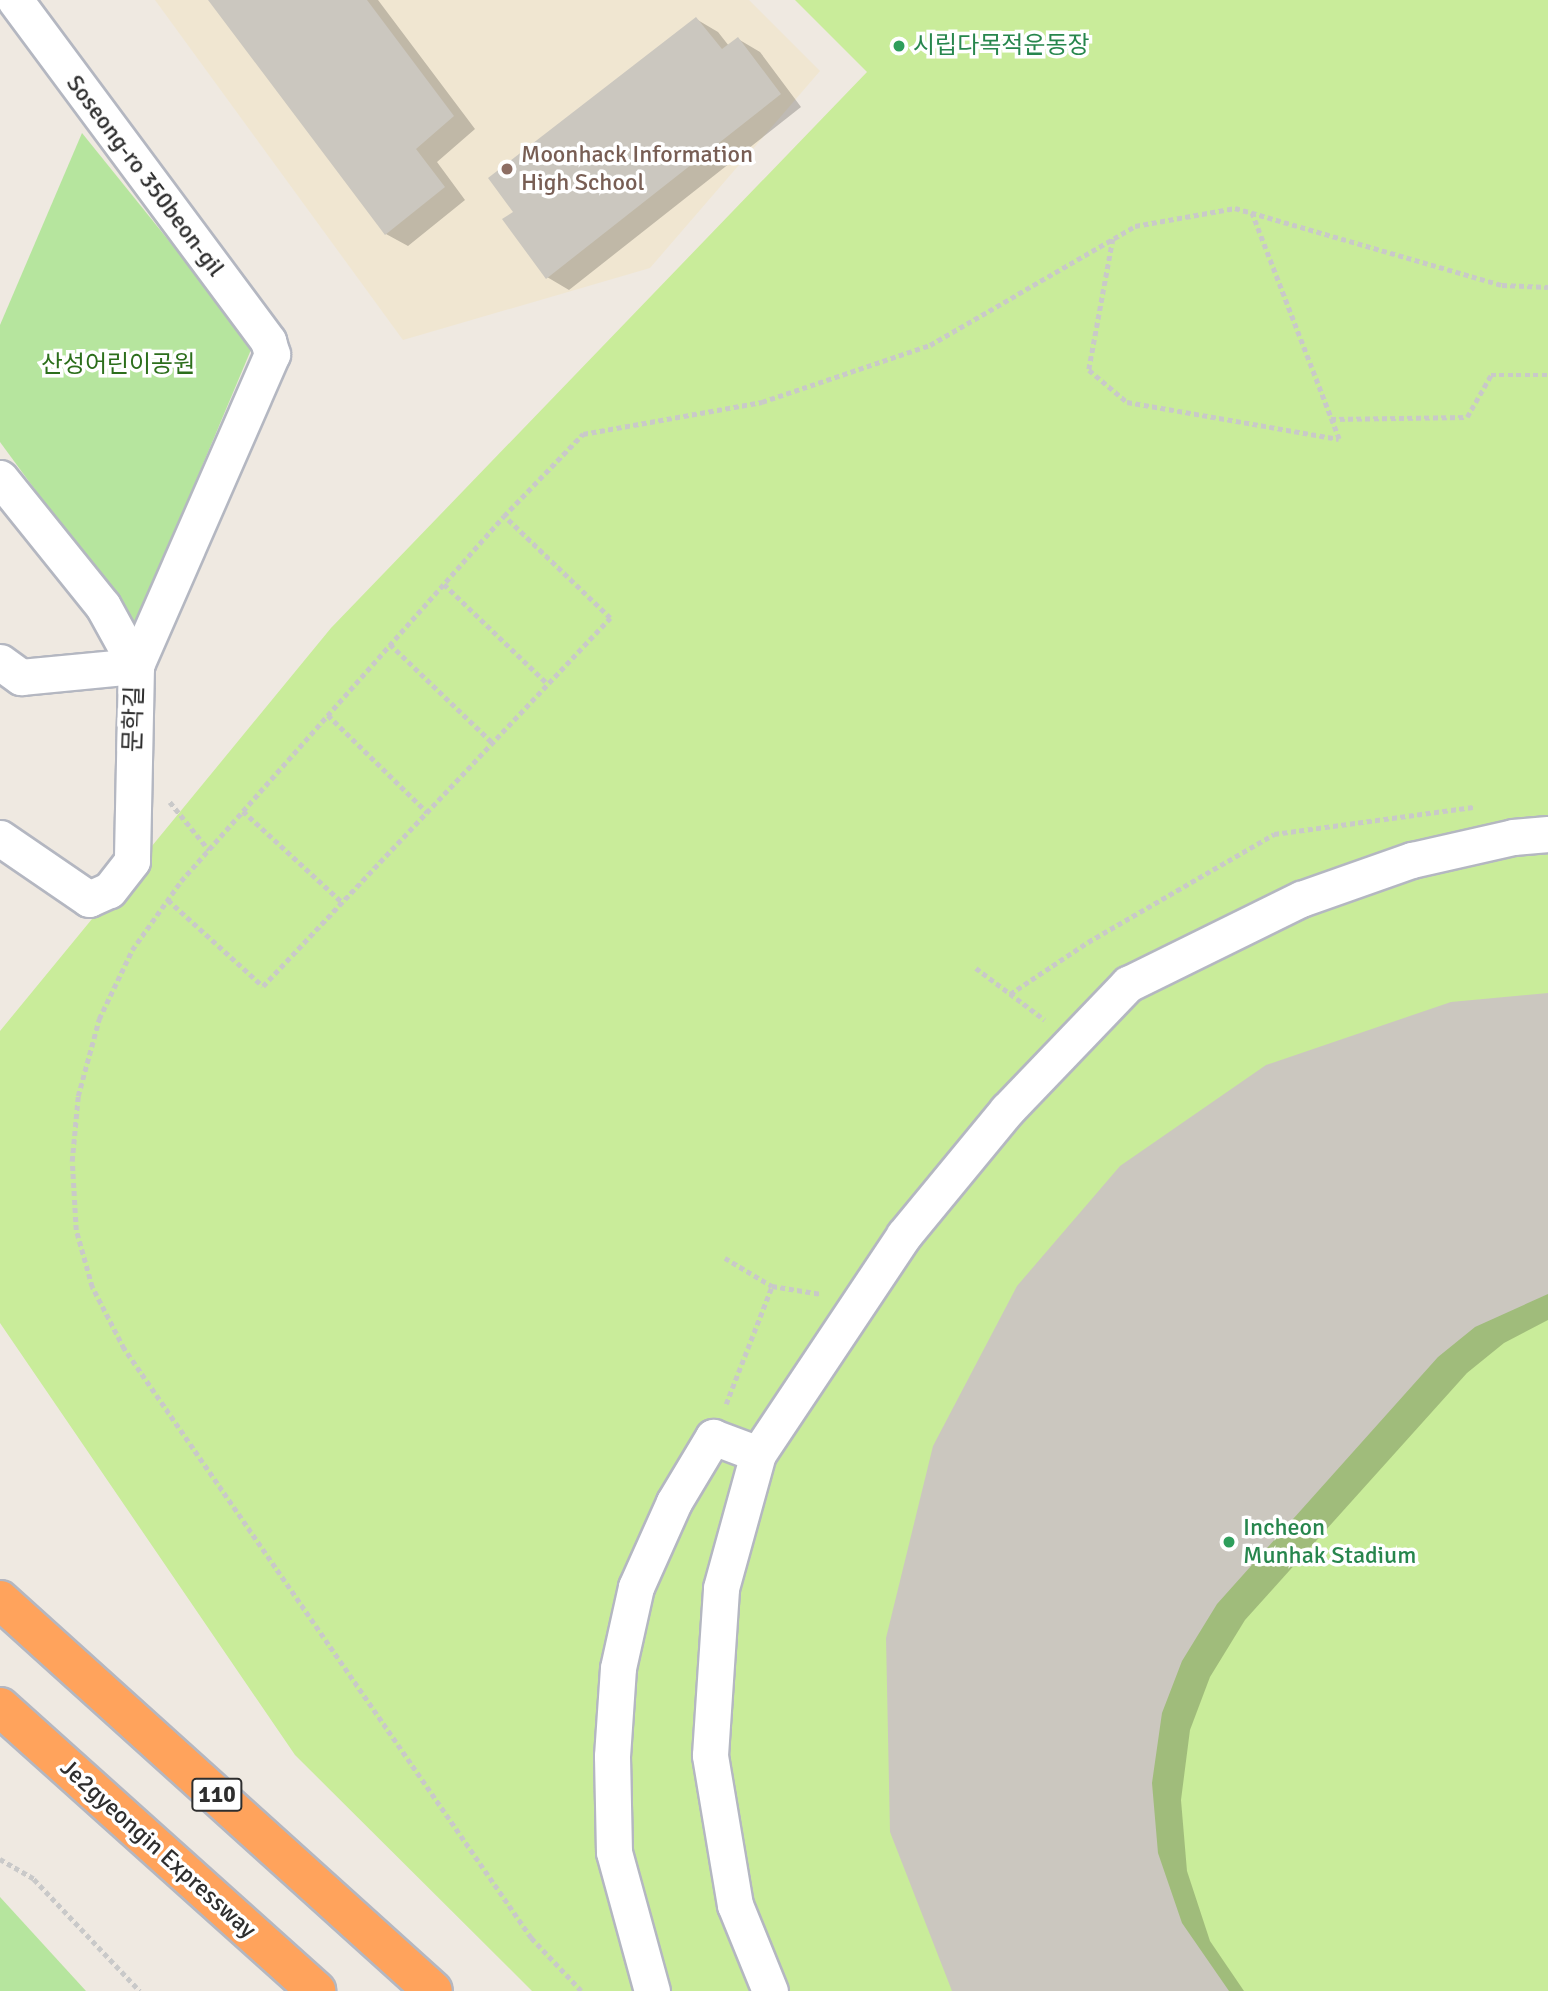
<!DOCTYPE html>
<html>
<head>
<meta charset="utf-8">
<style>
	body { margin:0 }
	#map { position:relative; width:1548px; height:1991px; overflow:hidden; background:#efe9e1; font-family:Signika,"Noto Sans KR",sans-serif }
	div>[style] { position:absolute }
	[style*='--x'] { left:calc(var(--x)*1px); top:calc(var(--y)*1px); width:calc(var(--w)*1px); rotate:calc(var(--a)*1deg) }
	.education>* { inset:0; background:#f0e6d1 }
	.green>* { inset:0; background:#b6e59e }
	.pitch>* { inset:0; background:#c9ec9a }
	.shadow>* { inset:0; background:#0003 }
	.building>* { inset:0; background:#cbc7bf }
	.path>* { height:4.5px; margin-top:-2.25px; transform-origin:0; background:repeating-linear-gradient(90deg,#c9c9c9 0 5px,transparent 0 8.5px) }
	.roads { filter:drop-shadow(2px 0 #b4b7c1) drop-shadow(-2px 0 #b4b7c1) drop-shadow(0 2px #b4b7c1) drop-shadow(0 -2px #b4b7c1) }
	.minor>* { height:35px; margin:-17.5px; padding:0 17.5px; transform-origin:17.5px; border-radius:17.5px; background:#fff }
	.highway>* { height:38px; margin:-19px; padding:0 19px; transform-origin:19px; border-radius:19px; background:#ffa35c }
	.dots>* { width:19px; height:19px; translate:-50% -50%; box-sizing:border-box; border:4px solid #fff; border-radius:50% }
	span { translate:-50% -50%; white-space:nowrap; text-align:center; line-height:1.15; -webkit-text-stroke:7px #fff; paint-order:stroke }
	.shield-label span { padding:2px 5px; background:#fff; border:2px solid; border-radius:5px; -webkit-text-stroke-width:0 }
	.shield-label { font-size:23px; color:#2e2e2e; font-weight:700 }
	.leisure-label { font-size:24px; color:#27864d }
	.left { translate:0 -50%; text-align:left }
	.education-label { font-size:24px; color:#785e54 }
	.street-label { font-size:24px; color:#2e2e2e }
	.park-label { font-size:24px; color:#2c6e1b }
</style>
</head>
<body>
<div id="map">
	<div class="education">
		<i style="clip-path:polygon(155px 0,749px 0,820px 71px,650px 268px,403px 340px)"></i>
	</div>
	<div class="green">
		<i style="clip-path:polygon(82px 133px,253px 345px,135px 626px,0 442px,0 325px)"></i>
		<i style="clip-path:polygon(0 1897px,86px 1991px,0 1991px)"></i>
	</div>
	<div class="pitch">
		<i style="clip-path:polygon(795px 0,1548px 0,1548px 1991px,532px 1991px,295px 1755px,0 1323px,0 1031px,331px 628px,867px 72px)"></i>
	</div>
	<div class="shadow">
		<i style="clip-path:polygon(211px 0,378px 0,475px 129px,437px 162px,465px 200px,408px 246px,386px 234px)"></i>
		<i style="clip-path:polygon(696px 19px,718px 32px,729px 46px,738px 39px,760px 52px,801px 107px,569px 290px,547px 277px,516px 212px)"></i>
		<i style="clip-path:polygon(1548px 994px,1548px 1320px,1504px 1343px,1467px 1373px,1245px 1620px,1210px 1677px,1190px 1730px,1181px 1800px,1187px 1871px,1210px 1941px,1244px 1991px,953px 1991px)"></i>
	</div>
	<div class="building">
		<i style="clip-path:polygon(208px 0,367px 0,454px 116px,416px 149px,445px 187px,385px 235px)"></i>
		<i style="clip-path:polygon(696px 17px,722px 49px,738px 37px,781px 94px,546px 279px,502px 219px,513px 212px,488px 178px)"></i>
		<i style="clip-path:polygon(1548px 993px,1548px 1294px,1475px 1327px,1438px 1357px,1217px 1604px,1182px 1661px,1162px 1713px,1152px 1783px,1158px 1853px,1182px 1923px,1229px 1991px,952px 1991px,890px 1832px,886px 1638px,933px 1446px,1017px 1286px,1120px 1166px,1266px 1065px,1451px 1002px)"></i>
	</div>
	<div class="path">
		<i style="--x:1113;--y:239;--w:133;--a:100.4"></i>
		<i style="--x:1089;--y:370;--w:50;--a:40.1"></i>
		<i style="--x:1127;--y:402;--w:215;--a:9.9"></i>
		<i style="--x:1339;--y:439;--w:242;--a:-111.1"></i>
		<i style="--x:1331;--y:419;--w:136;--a:-0.8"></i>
		<i style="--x:1467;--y:417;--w:48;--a:-60.3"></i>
		<i style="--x:1491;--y:375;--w:57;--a:0"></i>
		<i style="--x:444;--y:584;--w:144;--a:43.9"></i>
		<i style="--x:390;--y:644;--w:143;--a:43.9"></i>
		<i style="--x:328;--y:715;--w:139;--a:44.4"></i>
		<i style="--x:170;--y:802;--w:62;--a:50.9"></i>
		<i style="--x:243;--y:811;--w:134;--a:42.6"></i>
		<i style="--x:168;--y:900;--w:128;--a:42.2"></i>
		<i style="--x:263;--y:986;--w:506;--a:-46.68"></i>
		<i style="--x:610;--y:618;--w:147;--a:-136.1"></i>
		<i style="--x:976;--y:968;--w:86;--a:37"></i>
		<i style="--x:1010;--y:994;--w:94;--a:-33.7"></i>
		<i style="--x:1088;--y:942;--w:215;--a:-30.1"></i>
		<i style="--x:1274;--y:834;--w:201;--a:-7.7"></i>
		<i style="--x:725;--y:1258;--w:55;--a:30.8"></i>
		<i style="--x:726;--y:1404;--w:127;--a:-68.7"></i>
		<i style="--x:772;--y:1286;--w:50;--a:9.3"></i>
		<i style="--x:0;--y:1859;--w:39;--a:30"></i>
		<i style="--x:34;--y:1879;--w:154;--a:46.6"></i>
		<i style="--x:581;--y:1991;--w:73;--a:-133.3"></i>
		<i style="--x:531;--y:1938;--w:716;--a:-124.64"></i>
		<i style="--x:124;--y:1349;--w:70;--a:-117.3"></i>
		<i style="--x:92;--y:1287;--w:59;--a:-105.7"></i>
		<i style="--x:76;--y:1230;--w:69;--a:-93.3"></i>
		<i style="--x:72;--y:1161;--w:65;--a:-84.7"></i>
		<i style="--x:78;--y:1096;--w:80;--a:-74.7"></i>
		<i style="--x:99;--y:1019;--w:76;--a:-64.4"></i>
		<i style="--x:132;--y:950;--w:85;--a:-54.6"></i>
		<i style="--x:181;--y:881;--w:487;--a:-48.5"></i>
		<i style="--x:504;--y:516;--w:114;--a:-46.1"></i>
		<i style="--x:583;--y:434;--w:182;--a:-10.1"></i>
		<i style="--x:762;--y:402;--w:177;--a:-18.7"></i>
		<i style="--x:930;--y:345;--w:237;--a:-30.1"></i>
		<i style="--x:1135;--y:226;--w:102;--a:-10.2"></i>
		<i style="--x:1235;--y:208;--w:278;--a:16.1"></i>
		<i style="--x:1502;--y:285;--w:46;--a:2.5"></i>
	</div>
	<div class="roads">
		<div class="minor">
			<i style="--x:15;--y:0;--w:425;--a:53.4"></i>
			<i style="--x:268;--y:341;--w:14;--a:73"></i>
			<i style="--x:272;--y:354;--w:340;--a:113.6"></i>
			<i style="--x:0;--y:478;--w:164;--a:51.2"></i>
			<i style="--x:103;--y:606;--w:68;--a:61.2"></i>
			<i style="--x:136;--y:666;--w:195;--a:91.2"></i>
			<i style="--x:132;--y:861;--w:37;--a:128"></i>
			<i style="--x:109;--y:890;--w:22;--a:156"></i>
			<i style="--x:89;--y:899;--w:108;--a:-145.6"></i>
			<i style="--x:0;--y:662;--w:26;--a:36"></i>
			<i style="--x:21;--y:677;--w:116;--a:-5.5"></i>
			<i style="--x:652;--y:1991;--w:144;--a:-105.3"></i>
			<i style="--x:614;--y:1852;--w:96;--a:-91.2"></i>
			<i style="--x:612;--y:1756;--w:88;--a:-86.1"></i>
			<i style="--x:618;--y:1668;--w:83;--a:-77.5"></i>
			<i style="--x:636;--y:1587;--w:93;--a:-65.9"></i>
			<i style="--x:674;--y:1502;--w:76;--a:-59"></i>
			<i style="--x:713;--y:1437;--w:48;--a:20.7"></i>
			<i style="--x:770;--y:1991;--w:93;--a:-112.1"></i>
			<i style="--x:735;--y:1905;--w:152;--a:-99.5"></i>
			<i style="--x:710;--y:1755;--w:167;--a:-86.2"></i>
			<i style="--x:721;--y:1588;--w:139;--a:-74.6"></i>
			<i style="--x:758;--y:1454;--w:263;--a:-56.3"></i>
			<i style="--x:904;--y:1235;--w:162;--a:-50.5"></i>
			<i style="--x:1007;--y:1110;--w:175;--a:-46.2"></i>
			<i style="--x:1128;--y:984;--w:193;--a:-26.2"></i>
			<i style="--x:1301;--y:899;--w:118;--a:-19.4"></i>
			<i style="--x:1412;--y:860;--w:104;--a:-12.8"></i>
			<i style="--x:1513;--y:837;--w:35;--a:-5"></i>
		</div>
		<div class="highway">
			<i style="--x:0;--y:1600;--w:583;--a:42.08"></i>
			<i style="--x:0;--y:1707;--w:425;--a:41.9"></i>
		</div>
	</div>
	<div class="dots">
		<i style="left:899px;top:46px;background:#2e9e5b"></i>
		<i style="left:507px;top:169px;background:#8d6e63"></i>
		<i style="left:1229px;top:1542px;background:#2e9e5b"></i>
	</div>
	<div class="shield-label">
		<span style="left:217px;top:1795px">110</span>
	</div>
	<div class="leisure-label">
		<span class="left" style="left:913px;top:46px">시립다목적운동장</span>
		<span class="left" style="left:1243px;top:1542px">Incheon<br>Munhak Stadium</span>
	</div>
	<div class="education-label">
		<span class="left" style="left:521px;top:169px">Moonhack Information<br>High School</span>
	</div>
	<div class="street-label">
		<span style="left:145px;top:176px;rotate:53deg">Soseong-ro 350beon-gil</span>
		<span style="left:134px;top:719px;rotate:-88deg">문학길</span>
		<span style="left:158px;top:1849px;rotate:42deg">Je2gyeongin Expressway</span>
	</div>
	<div class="park-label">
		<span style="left:118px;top:365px">산성어린이공원</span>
	</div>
</div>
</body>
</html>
